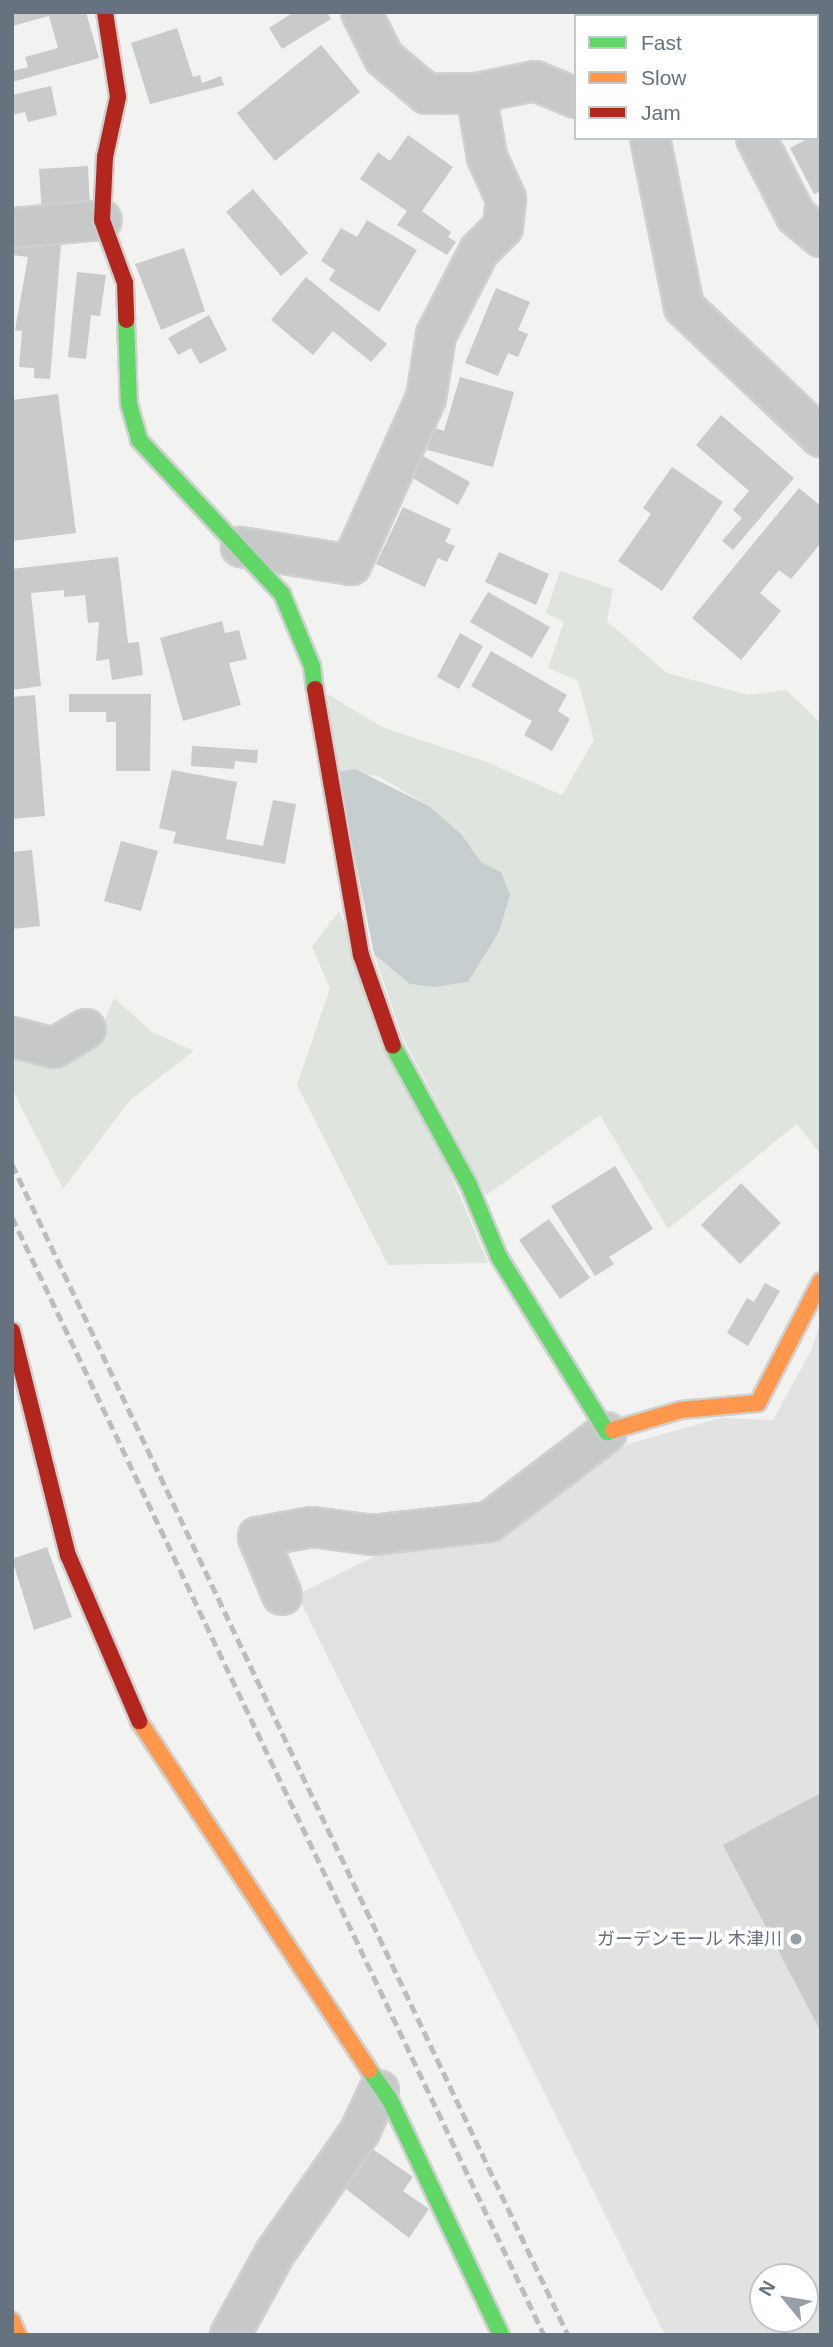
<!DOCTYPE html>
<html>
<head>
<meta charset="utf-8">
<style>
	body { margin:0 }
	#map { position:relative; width:833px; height:2347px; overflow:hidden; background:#f2f2f1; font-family:Helvetica,"Noto Sans JP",sans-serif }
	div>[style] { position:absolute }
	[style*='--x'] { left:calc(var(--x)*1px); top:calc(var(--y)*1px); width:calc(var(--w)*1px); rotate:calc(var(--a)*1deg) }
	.built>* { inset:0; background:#e1e2e2 }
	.green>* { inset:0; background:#e0e4df }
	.water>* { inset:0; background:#c7ced0 }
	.building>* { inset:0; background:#c9caca }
	.roads { filter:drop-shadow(2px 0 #cfd0d0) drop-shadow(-2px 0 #cfd0d0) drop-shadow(0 2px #cfd0d0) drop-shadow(0 -2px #cfd0d0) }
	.street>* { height:38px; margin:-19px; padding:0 19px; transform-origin:19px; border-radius:19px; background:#c7c8c8 }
	.fast>* { height:16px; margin:-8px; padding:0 8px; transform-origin:8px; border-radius:8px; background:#63d668 }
	.slow>* { height:16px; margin:-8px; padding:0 8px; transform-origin:8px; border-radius:8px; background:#ff974d }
	.jam>* { height:16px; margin:-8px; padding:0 8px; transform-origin:8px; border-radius:8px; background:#b3261e }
	.rail>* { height:5px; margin-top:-2.5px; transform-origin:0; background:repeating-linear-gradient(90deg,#bcbdbe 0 10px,transparent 0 15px) }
	.dots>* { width:19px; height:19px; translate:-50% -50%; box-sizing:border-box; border:4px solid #fff; border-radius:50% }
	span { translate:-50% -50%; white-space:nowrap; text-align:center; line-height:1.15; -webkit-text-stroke:7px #fff; paint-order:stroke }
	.poi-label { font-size:18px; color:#66727d }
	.right { translate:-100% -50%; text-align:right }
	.frame { position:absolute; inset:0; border:14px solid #66727d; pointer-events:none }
	.legend { position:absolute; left:574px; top:14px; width:245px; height:126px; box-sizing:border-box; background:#fff; border:2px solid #c2c7cb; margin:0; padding:9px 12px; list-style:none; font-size:21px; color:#66727d }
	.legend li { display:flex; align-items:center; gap:14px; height:35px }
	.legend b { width:35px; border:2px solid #c2c7cb }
	.north { position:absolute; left:749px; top:2263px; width:70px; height:70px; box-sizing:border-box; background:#fff; border:2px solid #c2c7cb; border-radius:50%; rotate:300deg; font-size:19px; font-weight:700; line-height:28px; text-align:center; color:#66727d }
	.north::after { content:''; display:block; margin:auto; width:24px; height:32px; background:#979fa6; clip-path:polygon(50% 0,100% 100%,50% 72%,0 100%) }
</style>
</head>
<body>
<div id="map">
	<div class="built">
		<i style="clip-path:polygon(evenodd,821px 1321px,821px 2335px,665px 2335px,297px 1595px,377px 1555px,485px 1538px,628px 1444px,721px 1418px,773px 1420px,811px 1351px,821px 1321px,763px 2277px,805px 2277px,805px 2319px,763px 2319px,763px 2277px)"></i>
	</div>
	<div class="green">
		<i style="clip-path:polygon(560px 571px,613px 589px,607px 621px,667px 673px,748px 695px,786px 690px,821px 723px,821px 1155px,797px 1124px,668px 1229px,600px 1115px,486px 1195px,402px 1036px,374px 954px,435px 987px,468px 982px,499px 932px,508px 900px,501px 872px,481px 862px,429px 806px,378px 776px,338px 772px,327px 694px,384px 728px,484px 761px,562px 795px,594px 740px,578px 681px,548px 668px,564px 622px,546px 613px)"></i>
		<i style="clip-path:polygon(339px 911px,488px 1263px,388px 1265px,297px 1085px,330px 988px,312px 947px)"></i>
		<i style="clip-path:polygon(114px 998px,152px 1032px,194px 1051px,130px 1100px,63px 1189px,12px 1089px,12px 1049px,99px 1035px)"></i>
	</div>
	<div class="water">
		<i style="clip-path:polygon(355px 769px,429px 806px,462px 835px,481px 862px,501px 872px,510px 895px,499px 932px,468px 982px,435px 987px,410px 984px,374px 954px,338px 772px)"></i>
	</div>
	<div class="building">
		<i style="clip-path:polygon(12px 12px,86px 12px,99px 58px,12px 82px,12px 71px,28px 67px,25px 57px,58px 48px,49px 16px,12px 26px)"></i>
		<i style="clip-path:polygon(294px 12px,327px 12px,331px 19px,282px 49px,269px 28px)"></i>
		<i style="clip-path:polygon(177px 28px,193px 77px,200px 75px,202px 83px,221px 76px,224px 85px,150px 104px,131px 43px)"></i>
		<i style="clip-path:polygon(321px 45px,360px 92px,275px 161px,237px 113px)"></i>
		<i style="clip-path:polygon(51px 86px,57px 115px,28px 122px,25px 112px,12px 115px,12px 95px)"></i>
		<i style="clip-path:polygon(821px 132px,821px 191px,814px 194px,790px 148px)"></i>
		<i style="clip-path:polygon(408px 135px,453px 167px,422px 211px,451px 232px,448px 237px,456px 242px,447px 255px,397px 225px,407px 211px,360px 179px,378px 152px,390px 161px)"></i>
		<i style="clip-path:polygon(88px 166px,90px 210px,42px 213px,39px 169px)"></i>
		<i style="clip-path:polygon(253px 189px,308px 253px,281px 276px,226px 212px)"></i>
		<i style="clip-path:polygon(367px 220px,417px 250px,379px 312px,329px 280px,335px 270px,321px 261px,341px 228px,357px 237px)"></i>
		<i style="clip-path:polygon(13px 240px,61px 244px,50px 379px,34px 378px,34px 368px,19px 367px,22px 331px,15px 330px,28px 257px,12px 255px)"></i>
		<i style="clip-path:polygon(184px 248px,205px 311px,161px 330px,135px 264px)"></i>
		<i style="clip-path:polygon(77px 272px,106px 275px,100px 316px,91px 315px,86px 359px,68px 357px)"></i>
		<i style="clip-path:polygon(306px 277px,387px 344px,371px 362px,333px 331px,313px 355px,271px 320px)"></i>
		<i style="clip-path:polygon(496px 288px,530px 302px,518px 330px,528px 334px,518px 357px,508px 353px,498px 376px,465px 363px)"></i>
		<i style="clip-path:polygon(209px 315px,227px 350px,200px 364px,191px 348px,178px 355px,168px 338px)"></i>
		<i style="clip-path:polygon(460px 377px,514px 392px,493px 467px,427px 450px,434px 428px,444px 431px)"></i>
		<i style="clip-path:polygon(58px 394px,76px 533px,12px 541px,12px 400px)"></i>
		<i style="clip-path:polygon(721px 415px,794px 478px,733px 550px,722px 541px,742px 518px,733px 510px,749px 491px,696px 445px)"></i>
		<i style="clip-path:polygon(423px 456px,470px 482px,458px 505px,411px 477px)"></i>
		<i style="clip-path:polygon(672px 467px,723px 502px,662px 591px,618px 561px,651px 514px,643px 508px)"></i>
		<i style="clip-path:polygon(799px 488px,821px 506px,821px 543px,791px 579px,779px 570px,760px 593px,781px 611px,741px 660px,692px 618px)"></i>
		<i style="clip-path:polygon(403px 507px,451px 529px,445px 542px,455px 546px,447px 562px,438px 558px,425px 587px,376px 564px)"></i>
		<i style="clip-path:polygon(499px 552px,549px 574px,536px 605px,485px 582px)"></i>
		<i style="clip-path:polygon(118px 557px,128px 643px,139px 642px,143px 675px,112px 680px,109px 659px,96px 661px,99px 622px,88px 623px,85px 595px,64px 597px,64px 590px,31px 593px,41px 686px,12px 690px,12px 569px)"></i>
		<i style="clip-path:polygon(488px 592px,550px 627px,532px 658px,470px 622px)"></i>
		<i style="clip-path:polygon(222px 621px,225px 633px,239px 630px,247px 659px,229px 663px,241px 705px,183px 721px,160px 638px)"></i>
		<i style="clip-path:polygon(460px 633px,483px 646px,459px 689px,437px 677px)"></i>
		<i style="clip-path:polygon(491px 651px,567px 695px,558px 711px,570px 719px,552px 751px,524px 735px,532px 721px,471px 686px)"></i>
		<i style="clip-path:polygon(69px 694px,151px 694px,150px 771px,116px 771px,116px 722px,106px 722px,106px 712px,69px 712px)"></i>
		<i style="clip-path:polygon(35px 695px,45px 816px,12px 819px,12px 697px)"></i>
		<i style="clip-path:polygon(192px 746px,258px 750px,257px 763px,235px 761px,234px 769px,191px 766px)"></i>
		<i style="clip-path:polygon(172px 770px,237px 782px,226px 839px,263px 846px,273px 800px,296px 804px,285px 864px,173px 843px,176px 832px,159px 828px)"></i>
		<i style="clip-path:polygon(121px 841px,158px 851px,141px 911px,104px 901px)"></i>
		<i style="clip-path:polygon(32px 850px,40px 926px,12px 929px,12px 852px)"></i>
		<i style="clip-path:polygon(615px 1166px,653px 1229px,609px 1257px,614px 1264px,595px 1276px,551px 1206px)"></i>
		<i style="clip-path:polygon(741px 1183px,781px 1223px,740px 1264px,701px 1225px)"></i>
		<i style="clip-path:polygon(549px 1219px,590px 1278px,560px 1299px,519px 1240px)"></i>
		<i style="clip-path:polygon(765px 1283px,780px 1291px,748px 1346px,727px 1333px,747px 1298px,754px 1302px)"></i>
		<i style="clip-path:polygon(47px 1547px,72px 1617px,34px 1630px,12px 1559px)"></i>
		<i style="clip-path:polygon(821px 1793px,821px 2032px,723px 1845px)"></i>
		<i style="clip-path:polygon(364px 2143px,413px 2177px,403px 2191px,429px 2209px,409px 2238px,337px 2182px)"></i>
	</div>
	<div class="roads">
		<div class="street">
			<i style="--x:361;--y:12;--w:51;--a:63.4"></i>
			<i style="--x:384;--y:58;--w:56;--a:39.9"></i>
			<i style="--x:427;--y:94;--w:49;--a:-1.2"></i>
			<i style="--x:476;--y:93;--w:60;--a:-11.5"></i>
			<i style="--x:535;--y:81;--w:44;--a:22.5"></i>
			<i style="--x:692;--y:12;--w:4;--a:63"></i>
			<i style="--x:817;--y:75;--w:4;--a:-27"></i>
			<i style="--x:650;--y:138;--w:172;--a:78.6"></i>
			<i style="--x:684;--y:307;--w:189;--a:43.5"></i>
			<i style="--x:756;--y:138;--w:88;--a:62.9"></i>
			<i style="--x:796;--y:216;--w:33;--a:40"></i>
			<i style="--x:12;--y:228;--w:90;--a:-5.1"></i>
			<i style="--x:241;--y:547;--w:111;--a:9.3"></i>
			<i style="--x:351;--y:565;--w:183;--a:-65.8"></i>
			<i style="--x:426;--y:398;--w:64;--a:-81"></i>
			<i style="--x:436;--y:335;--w:94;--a:-62.9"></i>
			<i style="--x:479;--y:251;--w:34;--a:-45"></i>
			<i style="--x:503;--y:227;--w:28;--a:-84"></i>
			<i style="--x:506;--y:199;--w:46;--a:-114.3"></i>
			<i style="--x:487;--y:157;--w:65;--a:-99.8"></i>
			<i style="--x:12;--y:1037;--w:43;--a:14.7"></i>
			<i style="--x:54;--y:1048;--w:37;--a:-31"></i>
			<i style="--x:282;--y:1595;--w:63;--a:-112.5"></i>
			<i style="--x:258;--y:1537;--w:55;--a:-10.5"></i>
			<i style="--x:312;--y:1527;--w:62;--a:7.5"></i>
			<i style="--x:373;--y:1535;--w:117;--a:-6.4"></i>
			<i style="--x:489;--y:1522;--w:148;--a:-37.3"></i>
			<i style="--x:230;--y:2335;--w:94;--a:-61.2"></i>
			<i style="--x:275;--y:2253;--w:149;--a:-55.1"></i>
			<i style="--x:360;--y:2131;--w:45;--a:-65.1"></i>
		</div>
		<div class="fast">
			<i style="--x:126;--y:320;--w:84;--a:88"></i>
			<i style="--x:129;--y:404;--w:37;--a:74"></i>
			<i style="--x:139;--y:440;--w:210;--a:47.1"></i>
			<i style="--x:282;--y:594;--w:78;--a:67.4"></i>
			<i style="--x:312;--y:666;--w:23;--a:83"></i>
			<i style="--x:393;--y:1046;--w:158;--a:61.3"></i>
			<i style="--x:469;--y:1185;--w:78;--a:67.4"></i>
			<i style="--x:499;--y:1257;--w:206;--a:58.3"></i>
			<i style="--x:607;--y:1432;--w:6;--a:-18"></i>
			<i style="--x:369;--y:2070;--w:37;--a:55"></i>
			<i style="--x:390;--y:2100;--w:260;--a:64.7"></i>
		</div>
		<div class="slow">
			<i style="--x:613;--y:1430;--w:71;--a:-16.4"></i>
			<i style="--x:681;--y:1410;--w:77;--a:-5.2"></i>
			<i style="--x:758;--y:1403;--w:137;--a:-62.7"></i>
			<i style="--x:139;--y:1721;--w:418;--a:56.6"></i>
			<i style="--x:12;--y:2321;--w:15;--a:67"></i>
		</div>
		<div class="jam">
			<i style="--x:105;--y:12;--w:86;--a:81.3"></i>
			<i style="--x:118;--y:97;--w:61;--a:102.2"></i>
			<i style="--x:105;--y:157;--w:63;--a:92.7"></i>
			<i style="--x:102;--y:220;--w:67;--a:69.9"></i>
			<i style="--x:125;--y:283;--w:37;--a:88"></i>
			<i style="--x:315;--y:689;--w:270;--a:80.2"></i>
			<i style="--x:361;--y:955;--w:96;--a:70.6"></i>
			<i style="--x:12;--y:1331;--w:231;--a:76"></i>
			<i style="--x:68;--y:1555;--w:181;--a:66.8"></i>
		</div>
	</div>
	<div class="rail">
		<i style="--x:12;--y:1164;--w:1296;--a:64.6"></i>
		<i style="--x:12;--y:1217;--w:1238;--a:64.55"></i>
	</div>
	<div class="dots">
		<i style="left:796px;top:1939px;background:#979fa6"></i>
	</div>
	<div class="poi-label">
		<span class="right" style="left:782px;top:1939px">ガーデンモール 木津川</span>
	</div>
	<div class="frame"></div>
	<ul class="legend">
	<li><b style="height:9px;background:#63d668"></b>Fast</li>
	<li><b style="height:9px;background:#ff974d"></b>Slow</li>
	<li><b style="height:9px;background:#b3261e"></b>Jam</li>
	</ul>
	<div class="north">N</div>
</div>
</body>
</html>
